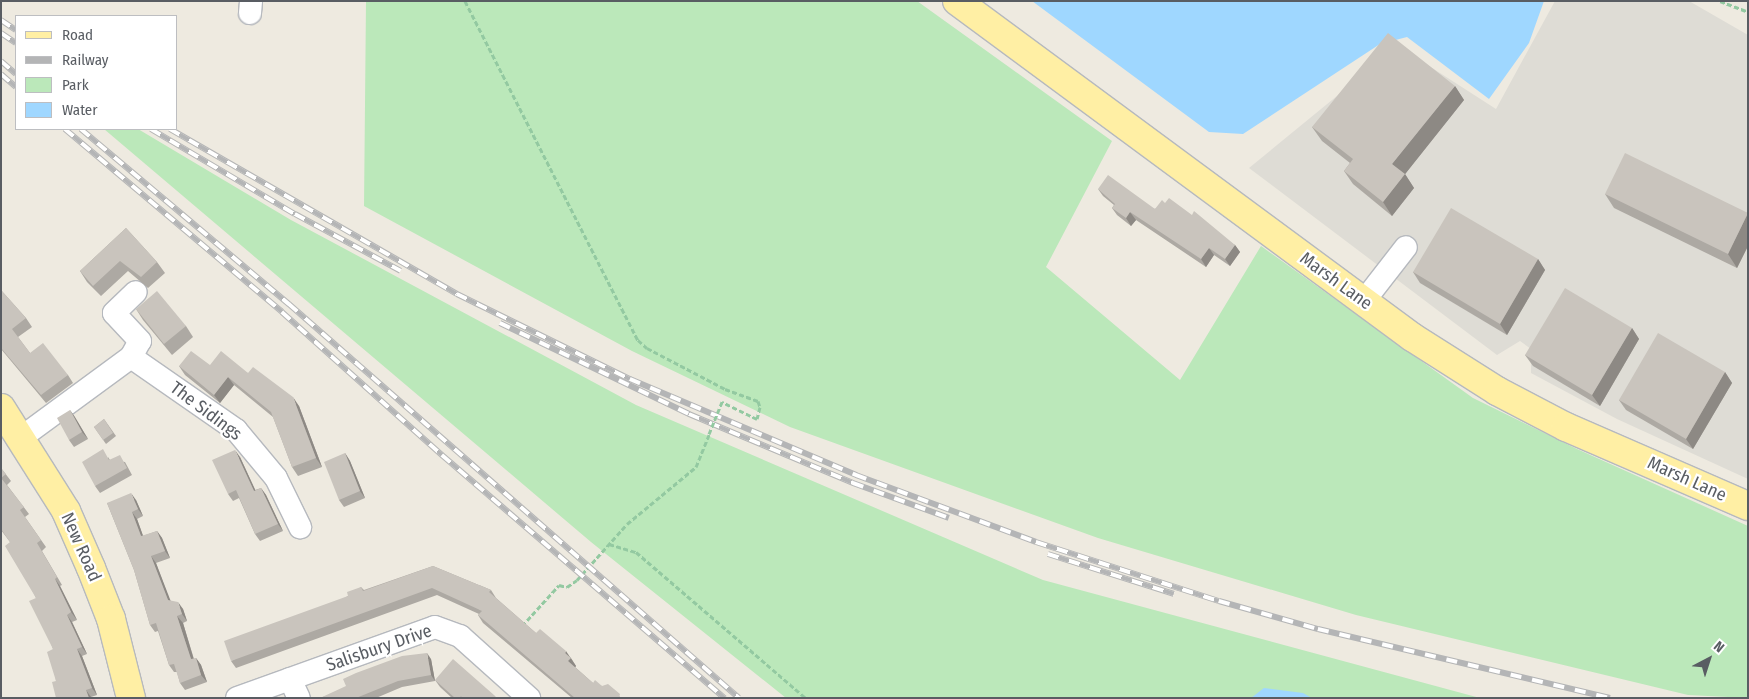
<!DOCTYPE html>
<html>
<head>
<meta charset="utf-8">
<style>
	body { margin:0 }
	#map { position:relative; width:1749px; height:699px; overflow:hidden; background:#eeeae0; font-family:"Fira Sans Condensed",sans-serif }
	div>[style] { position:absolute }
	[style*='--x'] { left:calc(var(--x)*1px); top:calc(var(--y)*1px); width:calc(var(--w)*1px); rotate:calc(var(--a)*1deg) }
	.industrial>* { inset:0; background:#dedcd5 }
	.green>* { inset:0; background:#bbe8ba }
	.water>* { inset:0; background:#9fd7ff }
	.path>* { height:3px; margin-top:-1.5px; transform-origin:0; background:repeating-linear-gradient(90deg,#93c9a1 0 5px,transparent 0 7.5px) }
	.roads { filter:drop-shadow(1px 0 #b6b9be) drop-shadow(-1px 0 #b6b9be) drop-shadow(0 1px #b6b9be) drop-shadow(0 -1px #b6b9be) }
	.minor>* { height:22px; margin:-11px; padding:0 11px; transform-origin:11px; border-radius:11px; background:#fff }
	.major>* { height:28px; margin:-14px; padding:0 14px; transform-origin:14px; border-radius:14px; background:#ffefa4 }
	.rail>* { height:5.5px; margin-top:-2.75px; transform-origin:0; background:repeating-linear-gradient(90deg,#fff 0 11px,#b4b5b6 0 22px); box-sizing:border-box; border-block:1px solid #b4b5b6 }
	.path-bridge>* { height:3px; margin-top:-1.5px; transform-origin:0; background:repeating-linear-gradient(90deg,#93c9a1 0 5px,transparent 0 7.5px) }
	.wall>* { inset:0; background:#ada9a3 }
	.shaded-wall>* { inset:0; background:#8d8984 }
	.building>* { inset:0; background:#c9c4bd }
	span { translate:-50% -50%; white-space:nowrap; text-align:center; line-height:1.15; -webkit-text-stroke:4.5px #fff; paint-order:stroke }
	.street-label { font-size:18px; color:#595d63 }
	.frame { position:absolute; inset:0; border:2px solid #595d63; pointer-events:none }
	.legend { position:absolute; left:15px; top:15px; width:162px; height:115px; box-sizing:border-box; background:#fff; border:1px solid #bdbec1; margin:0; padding:6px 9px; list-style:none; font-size:15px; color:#595d63 }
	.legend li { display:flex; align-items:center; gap:10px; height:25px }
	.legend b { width:25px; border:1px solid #bdbec1 }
	.north { position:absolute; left:1684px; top:634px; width:50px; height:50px; -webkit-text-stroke:4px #fff; paint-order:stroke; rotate:40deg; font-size:14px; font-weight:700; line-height:20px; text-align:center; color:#595d63 }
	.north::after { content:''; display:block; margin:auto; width:18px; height:22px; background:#595d63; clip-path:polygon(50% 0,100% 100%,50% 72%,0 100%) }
</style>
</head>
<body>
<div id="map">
	<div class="industrial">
		<i style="clip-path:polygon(1555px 1px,1689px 1px,1748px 35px,1748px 479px,1617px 419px,1531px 373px,1531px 349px,1520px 341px,1497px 355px,1249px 168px,1398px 46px,1496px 109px)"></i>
	</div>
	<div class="green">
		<i style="clip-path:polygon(366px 1px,917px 1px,1112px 141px,1046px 267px,1180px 380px,1261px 246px,1473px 398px,1577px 449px,1748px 526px,1748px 698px,1688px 695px,1356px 615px,1098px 538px,790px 427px,632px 351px,364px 206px)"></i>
		<i style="clip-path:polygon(104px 129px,138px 129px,291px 220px,636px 405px,1043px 580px,1480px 698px,786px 698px,591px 542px)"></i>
	</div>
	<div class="water">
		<i style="clip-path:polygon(1032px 1px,1544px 1px,1529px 43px,1489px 99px,1407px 37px,1380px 44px,1243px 134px,1209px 132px)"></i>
		<i style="clip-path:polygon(1264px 688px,1303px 693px,1312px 698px,1251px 698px)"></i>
	</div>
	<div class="path">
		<i style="--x:465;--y:1;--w:381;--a:63"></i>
		<i style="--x:638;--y:340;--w:12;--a:42"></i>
		<i style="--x:647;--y:348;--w:88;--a:27.7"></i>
		<i style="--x:725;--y:389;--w:35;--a:20"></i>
		<i style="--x:758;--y:401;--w:6;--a:72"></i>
		<i style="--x:760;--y:407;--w:12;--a:104"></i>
		<i style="--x:757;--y:419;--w:39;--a:-154"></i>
		<i style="--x:1720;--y:1;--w:30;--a:21"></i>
		<i style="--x:609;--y:544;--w:28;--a:17"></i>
		<i style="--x:636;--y:552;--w:224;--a:40.7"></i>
		<i style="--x:522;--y:626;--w:55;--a:-47.9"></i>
		<i style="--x:559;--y:585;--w:8;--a:14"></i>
		<i style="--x:567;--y:587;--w:12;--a:-35"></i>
		<i style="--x:577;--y:580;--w:75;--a:-48.2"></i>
		<i style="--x:627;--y:524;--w:89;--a:-39.6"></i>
		<i style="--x:696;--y:467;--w:35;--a:-68"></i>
	</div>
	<div class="roads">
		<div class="minor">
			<i style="--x:250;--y:13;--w:12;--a:-85"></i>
			<i style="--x:1364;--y:301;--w:68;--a:-52.1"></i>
			<i style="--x:131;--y:357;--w:18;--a:-61"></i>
			<i style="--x:140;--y:341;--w:38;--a:-133"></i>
			<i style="--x:114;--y:313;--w:30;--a:-44"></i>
			<i style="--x:22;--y:437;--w:135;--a:-36.3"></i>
			<i style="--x:131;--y:357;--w:128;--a:34.8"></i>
			<i style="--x:236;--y:430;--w:62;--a:50.2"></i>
			<i style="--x:276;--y:478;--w:55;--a:63.9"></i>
			<i style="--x:290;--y:679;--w:21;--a:65"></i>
			<i style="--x:237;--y:698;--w:210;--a:-19.7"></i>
			<i style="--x:435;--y:627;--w:27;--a:20"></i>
			<i style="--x:460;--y:636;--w:93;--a:41.9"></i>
		</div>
		<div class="major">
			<i style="--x:957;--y:1;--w:566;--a:36.44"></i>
			<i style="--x:1412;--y:337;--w:101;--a:32.4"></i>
			<i style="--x:1497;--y:391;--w:78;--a:27.6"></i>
			<i style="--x:1566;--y:427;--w:198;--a:23.5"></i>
			<i style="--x:1;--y:408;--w:122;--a:57.7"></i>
			<i style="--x:66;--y:511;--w:62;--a:66.3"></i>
			<i style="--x:91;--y:568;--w:55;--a:68.6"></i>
			<i style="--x:111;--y:619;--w:81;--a:75.8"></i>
		</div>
	</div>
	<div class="rail">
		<i style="--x:1;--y:20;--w:18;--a:34"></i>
		<i style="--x:1;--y:33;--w:18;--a:34"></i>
		<i style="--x:1;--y:61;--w:20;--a:41"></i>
		<i style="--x:1;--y:74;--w:20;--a:41"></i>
		<i style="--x:65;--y:129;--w:284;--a:40.1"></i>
		<i style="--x:282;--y:312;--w:215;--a:41.8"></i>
		<i style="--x:442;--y:455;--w:373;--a:40.7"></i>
		<i style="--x:81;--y:129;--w:272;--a:40.1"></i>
		<i style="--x:289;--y:304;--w:598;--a:41.2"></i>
		<i style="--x:151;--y:129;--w:167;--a:30.6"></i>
		<i style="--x:295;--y:214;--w:120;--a:28.3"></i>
		<i style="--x:170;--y:129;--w:331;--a:29.9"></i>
		<i style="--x:457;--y:294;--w:193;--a:26.2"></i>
		<i style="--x:630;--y:379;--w:246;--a:23"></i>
		<i style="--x:856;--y:475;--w:192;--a:20.4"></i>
		<i style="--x:1036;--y:542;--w:192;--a:17.9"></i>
		<i style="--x:1219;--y:601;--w:103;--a:15.8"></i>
		<i style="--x:1318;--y:629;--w:300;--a:13.3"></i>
		<i style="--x:500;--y:323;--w:210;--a:25.7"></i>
		<i style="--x:689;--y:414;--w:178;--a:22.8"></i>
		<i style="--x:853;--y:483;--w:102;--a:20"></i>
		<i style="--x:1048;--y:554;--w:132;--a:17.6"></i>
	</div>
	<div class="path-bridge">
		<i style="--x:709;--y:434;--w:35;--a:-68"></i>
	</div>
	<div class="wall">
		<i style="clip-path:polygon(1455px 86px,1464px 100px,1405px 174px,1414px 188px,1392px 216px,1353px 184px,1344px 171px,1350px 163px,1322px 141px,1312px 127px)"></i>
		<i style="clip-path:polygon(1098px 189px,1155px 209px,1165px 203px,1235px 245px,1240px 252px,1230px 266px,1214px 255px,1206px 267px,1136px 220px,1131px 226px,1117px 215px,1112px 208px,1114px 205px,1103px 196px)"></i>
		<i style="clip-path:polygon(1605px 194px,1748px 213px,1748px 246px,1737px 268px,1614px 208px)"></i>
		<i style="clip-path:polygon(126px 228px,157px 262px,165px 273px,148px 288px,128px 271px,101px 296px,87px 282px,80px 271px)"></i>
		<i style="clip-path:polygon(1538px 259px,1545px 270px,1507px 335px,1420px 283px,1413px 272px)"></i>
		<i style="clip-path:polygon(1px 290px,26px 318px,32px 327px,18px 337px,30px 353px,68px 375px,73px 383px,46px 403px,1px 349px)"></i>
		<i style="clip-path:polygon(136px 309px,186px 326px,193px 337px,172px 355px,143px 320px)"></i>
		<i style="clip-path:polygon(1632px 328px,1639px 339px,1600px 406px,1533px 366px,1525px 355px)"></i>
		<i style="clip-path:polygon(210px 365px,248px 373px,299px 406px,322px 467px,298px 476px,292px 467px,273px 417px,234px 385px,220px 403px,185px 375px,179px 366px)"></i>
		<i style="clip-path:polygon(1725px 372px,1732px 383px,1693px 449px,1626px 410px,1619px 400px)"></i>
		<i style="clip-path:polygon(70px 410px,88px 439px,74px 447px,69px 440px)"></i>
		<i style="clip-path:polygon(104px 419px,116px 436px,106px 444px,94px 427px)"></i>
		<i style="clip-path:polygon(345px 453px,350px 461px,365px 498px,344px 507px,339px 500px)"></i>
		<i style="clip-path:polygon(108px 457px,110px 460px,125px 462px,132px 475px,100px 493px,95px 486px)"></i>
		<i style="clip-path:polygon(240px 457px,255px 490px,261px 488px,266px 495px,283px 531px,260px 541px,255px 534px,239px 498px,233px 501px,228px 494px)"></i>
		<i style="clip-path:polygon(1px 468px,11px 481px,7px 485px,29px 514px,25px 517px,46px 547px,42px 551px,62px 585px,60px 586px,77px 620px,72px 622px,87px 654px,82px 656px,97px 695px,91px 697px,92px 698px,56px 698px,56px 681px,53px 649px,36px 598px,10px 542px,1px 530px)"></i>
		<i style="clip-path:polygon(136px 500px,143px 516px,137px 519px,143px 536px,157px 531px,162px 538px,170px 558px,156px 563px,170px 601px,183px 609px,187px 621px,183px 623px,194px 659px,196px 658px,201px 665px,207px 682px,185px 690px,180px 683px,177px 672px,174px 672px,169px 665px,158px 631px,155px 632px,150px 625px,134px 570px,107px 503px)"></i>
		<i style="clip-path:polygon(433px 566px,491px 590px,496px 598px,536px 633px,571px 658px,576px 666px,575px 667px,593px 683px,602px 686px,622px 698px,572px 698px,483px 623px,478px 615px,479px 614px,437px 595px,236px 668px,231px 661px,348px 596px,361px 587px,364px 590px)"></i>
		<i style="clip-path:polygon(431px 659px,435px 681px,402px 687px,376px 698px,320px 698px)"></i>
		<i style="clip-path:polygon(435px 680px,497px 698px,452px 698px,440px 687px)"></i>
	</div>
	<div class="shaded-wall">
		<i style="clip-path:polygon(1455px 86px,1464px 100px,1402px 178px,1392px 164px)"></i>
		<i style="clip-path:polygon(1405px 174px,1414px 188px,1392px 216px,1383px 202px)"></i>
		<i style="clip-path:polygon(1130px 212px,1136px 220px,1131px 226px,1126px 218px)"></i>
		<i style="clip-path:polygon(1748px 213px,1748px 246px,1737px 268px,1728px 254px)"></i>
		<i style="clip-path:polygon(1235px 245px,1240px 252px,1230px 266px,1225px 259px)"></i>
		<i style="clip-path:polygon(1209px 248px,1214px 255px,1206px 267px,1201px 259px)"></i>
		<i style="clip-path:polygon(1538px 259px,1545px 270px,1507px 335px,1500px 324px)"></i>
		<i style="clip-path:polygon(1632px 328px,1639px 339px,1600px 406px,1592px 395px)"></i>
		<i style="clip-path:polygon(1725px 372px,1732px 383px,1693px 449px,1686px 439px)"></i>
		<i style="clip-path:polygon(228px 377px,234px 385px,220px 403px,214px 395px)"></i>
		<i style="clip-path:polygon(293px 397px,299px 406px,322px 467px,316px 458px)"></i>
		<i style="clip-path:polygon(70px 410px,75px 417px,88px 439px,82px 432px)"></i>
		<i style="clip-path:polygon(235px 450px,240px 457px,259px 498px,254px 491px)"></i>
		<i style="clip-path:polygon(345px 453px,350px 461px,365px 498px,360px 491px)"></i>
		<i style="clip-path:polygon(261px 488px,266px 495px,283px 531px,278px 524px)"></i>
		<i style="clip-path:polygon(131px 493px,136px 500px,143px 516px,138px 509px)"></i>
		<i style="clip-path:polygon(132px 512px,137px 519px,146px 544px,141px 536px)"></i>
		<i style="clip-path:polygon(157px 531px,162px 538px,170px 558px,165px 551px)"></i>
		<i style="clip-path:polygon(151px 556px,156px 563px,173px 607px,168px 600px)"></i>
		<i style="clip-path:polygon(55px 579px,60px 586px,77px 620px,71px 612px)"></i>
		<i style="clip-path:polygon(178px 602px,183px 609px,187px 621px,182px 614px)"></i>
		<i style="clip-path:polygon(67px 615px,72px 622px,87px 654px,82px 647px)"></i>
		<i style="clip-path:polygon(177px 616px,183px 623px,196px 667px,191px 659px)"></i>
		<i style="clip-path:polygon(77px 649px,82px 656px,97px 695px,92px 688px)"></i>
		<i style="clip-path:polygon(566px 651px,576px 666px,574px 669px,568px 661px,565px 653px)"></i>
		<i style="clip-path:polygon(427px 653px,431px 659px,435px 681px,431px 675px)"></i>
		<i style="clip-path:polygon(196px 658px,201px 665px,207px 682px,201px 675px)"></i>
		<i style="clip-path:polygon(86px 690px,91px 697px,92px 698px,89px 698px)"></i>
	</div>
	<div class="building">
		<i style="clip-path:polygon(1388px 33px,1455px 86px,1392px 164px,1405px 174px,1383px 202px,1344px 171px,1353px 159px,1312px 127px)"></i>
		<i style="clip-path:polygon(1625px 153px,1748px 213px,1728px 254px,1605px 194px)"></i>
		<i style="clip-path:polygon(1108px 175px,1155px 209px,1162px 200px,1165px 203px,1169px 198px,1192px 215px,1194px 211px,1235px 245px,1225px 259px,1209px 248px,1201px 259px,1130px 212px,1126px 218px,1112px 208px,1115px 204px,1098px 189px)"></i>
		<i style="clip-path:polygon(1451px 208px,1538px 259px,1500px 324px,1413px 272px)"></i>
		<i style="clip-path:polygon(126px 228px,157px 262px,141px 277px,120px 261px,93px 286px,80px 271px)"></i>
		<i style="clip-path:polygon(1565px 288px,1632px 328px,1592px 395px,1525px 355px)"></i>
		<i style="clip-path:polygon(1px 290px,26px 318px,12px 329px,30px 353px,43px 343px,68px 375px,41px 395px,1px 348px)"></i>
		<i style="clip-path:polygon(157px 291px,186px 326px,164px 344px,136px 309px)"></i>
		<i style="clip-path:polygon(1658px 333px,1725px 372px,1686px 439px,1619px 400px)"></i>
		<i style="clip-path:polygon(191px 351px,210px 365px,221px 351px,248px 373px,253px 367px,293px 397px,316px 458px,292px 467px,271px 412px,228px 377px,214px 395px,179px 366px)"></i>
		<i style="clip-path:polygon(70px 410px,82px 432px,69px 440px,57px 418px)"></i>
		<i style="clip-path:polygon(104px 419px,113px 433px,103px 440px,94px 427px)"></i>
		<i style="clip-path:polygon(103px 449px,109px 460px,120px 455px,127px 468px,95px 486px,82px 462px)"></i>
		<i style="clip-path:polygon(235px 450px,254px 491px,261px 488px,278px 524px,255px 534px,236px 490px,228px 494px,212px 460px)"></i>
		<i style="clip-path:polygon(345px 453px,360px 491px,339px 500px,324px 462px)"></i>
		<i style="clip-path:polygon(1px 468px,6px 474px,1px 478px,24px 507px,20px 510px,41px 540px,37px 543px,57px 577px,55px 579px,71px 612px,67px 615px,82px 647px,77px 649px,92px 688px,86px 690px,89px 698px,56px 698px,52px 682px,56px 681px,47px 652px,53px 649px,29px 601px,36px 598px,5px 546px,10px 542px,1px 529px)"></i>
		<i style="clip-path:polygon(131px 493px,138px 509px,132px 512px,141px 536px,157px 531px,165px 551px,151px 556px,168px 600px,178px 602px,182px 614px,177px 616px,191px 659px,196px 658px,201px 675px,180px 683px,174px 664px,169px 665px,156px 623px,150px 625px,134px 570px,107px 503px)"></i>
		<i style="clip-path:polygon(433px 566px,491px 590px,489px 592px,536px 633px,540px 629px,566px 651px,565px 653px,571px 658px,568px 661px,593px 683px,595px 680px,602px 686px,608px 684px,620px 694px,619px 698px,575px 698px,478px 615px,482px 611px,432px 588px,231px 661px,224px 641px,348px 596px,347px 592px,361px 587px,363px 591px)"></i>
		<i style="clip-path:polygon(427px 653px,431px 675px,398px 681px,356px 698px,320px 698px,346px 686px,343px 679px,356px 673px,402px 656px)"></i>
		<i style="clip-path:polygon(453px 659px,494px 695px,497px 698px,462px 698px,461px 696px,460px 698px,455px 698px,435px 680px)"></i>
	</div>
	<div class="street-label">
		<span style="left:1336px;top:281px;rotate:36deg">Marsh Lane</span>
		<span style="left:206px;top:411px;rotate:37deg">The Sidings</span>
		<span style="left:1687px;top:479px;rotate:24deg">Marsh Lane</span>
		<span style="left:81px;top:547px;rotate:66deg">New Road</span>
		<span style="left:379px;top:648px;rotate:-19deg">Salisbury Drive</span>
	</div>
	<div class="frame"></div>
	<ul class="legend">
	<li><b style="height:6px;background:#ffefa4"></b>Road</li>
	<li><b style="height:6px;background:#b4b5b6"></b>Railway</li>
	<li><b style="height:14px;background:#bbe8ba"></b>Park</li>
	<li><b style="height:14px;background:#9fd7ff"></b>Water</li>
	</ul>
	<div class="north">N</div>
</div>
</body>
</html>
